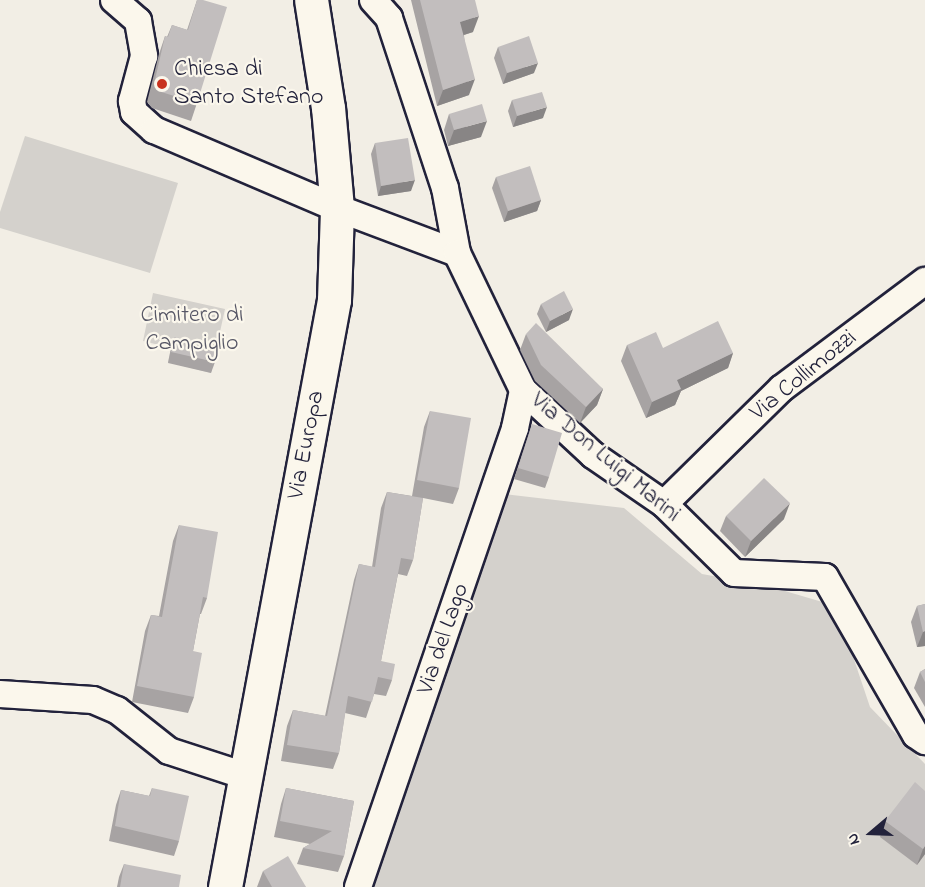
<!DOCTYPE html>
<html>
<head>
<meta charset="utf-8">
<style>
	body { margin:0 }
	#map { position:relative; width:925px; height:887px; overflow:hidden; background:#f2eee5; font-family:"Indie Flower",sans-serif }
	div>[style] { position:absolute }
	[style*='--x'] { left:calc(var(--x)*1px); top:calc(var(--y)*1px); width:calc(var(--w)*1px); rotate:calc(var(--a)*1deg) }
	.green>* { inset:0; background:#d4d1cc }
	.roads { filter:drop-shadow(2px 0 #22223b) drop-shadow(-2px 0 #22223b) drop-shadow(0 2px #22223b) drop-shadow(0 -2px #22223b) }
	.minor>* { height:26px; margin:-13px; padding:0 13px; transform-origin:13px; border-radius:13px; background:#fbf7ec }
	.major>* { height:33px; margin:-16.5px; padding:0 16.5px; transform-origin:16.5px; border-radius:16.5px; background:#fbf7ec }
	.wall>* { inset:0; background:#a7a3a3 }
	.shaded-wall>* { inset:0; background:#888585 }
	.building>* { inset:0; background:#c2bebe }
	.dots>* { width:16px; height:16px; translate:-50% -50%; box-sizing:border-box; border:3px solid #fbf7ec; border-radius:50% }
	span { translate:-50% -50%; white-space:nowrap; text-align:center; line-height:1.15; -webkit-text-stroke:4.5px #fbf7ec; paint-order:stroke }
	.poi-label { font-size:24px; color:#22223b }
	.left { translate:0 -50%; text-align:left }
	.park-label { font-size:24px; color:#575766 }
	.street-label { font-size:24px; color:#22223b }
	.north { position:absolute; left:841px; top:803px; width:60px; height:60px; -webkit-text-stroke:4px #fbf7ec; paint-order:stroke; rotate:251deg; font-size:16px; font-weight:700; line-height:24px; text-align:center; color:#22223b }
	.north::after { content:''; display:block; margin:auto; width:21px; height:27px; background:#22223b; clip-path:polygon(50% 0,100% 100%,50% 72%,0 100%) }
</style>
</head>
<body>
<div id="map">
	<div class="green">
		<i style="clip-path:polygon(25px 136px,178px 183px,150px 273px,0 228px,0 212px)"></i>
		<i style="clip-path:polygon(153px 293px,225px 309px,211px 373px,168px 362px,171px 348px,143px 341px)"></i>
		<i style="clip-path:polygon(504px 494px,624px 508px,702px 574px,768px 586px,836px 606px,870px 707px,925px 764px,925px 887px,368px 887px)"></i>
	</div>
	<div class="roads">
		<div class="minor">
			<i style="--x:114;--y:0;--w:32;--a:41"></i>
			<i style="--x:138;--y:21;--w:36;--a:80"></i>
			<i style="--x:144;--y:56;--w:47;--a:104.9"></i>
			<i style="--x:132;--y:101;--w:11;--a:80"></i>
			<i style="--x:134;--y:112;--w:27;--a:42"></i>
			<i style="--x:154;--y:130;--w:199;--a:23.1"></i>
			<i style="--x:337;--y:208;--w:128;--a:20.6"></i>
			<i style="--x:373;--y:0;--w:24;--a:48"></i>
			<i style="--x:389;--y:18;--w:179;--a:71.8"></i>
			<i style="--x:445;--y:188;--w:66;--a:79.5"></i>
			<i style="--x:457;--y:253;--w:152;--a:64.3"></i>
			<i style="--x:523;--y:390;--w:96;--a:42.9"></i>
			<i style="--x:593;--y:455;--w:86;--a:34.6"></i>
			<i style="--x:664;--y:504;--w:98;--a:44.6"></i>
			<i style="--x:734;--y:573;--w:91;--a:2.5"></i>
			<i style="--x:825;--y:577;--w:182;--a:60.1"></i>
			<i style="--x:916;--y:735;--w:11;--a:34"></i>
			<i style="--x:664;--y:504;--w:165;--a:-44.5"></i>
			<i style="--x:782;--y:388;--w:179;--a:-36.8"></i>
			<i style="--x:0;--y:694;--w:93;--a:3.7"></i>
			<i style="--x:93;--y:700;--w:26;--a:23"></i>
			<i style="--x:117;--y:710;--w:66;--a:38.3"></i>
			<i style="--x:169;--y:751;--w:81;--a:18"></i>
			<i style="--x:358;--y:887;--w:485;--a:-71.1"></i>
			<i style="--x:515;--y:428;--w:39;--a:-78"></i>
		</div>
		<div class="major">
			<i style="--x:225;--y:887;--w:597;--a:-79.48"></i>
			<i style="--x:334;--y:300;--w:92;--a:-88.1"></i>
			<i style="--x:337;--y:208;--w:100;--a:-95.1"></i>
			<i style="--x:328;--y:108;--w:109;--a:-98.9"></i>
		</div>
	</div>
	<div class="wall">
		<i style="clip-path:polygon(197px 0,197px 103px,191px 121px,152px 108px,147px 102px,159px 54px,165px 36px,167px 37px,172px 25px,187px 30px)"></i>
		<i style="clip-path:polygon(411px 0,475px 0,473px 32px,464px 35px,469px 95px,437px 106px)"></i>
		<i style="clip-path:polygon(498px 47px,534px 73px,503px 84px,494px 58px)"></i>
		<i style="clip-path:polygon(512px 100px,543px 118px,513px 127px,508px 111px)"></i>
		<i style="clip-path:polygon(449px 114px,481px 137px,448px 146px,444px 130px)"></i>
		<i style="clip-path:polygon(375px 143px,411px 191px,378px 196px,371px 154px)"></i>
		<i style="clip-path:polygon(496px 177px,541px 200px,537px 211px,504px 222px,492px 188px)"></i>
		<i style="clip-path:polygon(541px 304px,569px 320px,546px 332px,537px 314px)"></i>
		<i style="clip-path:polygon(526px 334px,603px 389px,597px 405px,580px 423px,535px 381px,520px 350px)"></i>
		<i style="clip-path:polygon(175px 337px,215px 362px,211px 373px,168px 363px,171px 348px)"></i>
		<i style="clip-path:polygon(627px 345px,663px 348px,733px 353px,728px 368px,681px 391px,675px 405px,646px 418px,621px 361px)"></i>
		<i style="clip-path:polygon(430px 411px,459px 488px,453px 504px,423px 498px,413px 560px,407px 576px,398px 574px,381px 661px,392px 680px,386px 696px,374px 694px,366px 718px,345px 713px,339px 753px,333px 769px,281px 761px,287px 726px,293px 710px,325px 716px,354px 580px,359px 564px,372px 567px,381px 508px,387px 492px,412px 496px,424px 427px)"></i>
		<i style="clip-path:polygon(532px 424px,549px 477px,545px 488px,514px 479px)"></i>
		<i style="clip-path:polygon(726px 516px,784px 519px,745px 557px,720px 531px)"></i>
		<i style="clip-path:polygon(179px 525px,207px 598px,201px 614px,200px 614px,193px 651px,194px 697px,188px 713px,132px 702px,145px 631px,151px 615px,159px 616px,173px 541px)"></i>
		<i style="clip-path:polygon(925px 604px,925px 646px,917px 647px,911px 622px,917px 606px)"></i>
		<i style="clip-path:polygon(925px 669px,925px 707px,914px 688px,920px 672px)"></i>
		<i style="clip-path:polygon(152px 788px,179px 841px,174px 856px,109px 841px,116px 805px,121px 790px,149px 796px)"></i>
		<i style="clip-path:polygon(286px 788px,354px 801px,344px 856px,338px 872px,297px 864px,303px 848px,310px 844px,274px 837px,281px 804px)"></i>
		<i style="clip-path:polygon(925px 791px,925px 854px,917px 865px,880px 837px,885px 821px)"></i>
		<i style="clip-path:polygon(124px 864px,179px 887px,117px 887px,119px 877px)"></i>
		<i style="clip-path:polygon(263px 871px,306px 887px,257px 887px)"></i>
	</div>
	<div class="shaded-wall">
		<i style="clip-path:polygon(479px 16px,473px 32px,454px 38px,460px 22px)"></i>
		<i style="clip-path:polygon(538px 63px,534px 73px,503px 84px,507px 73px)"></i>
		<i style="clip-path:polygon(475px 79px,469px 95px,437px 106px,443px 90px)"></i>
		<i style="clip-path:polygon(547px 107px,543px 118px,513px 127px,517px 116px)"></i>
		<i style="clip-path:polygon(487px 121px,481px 137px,448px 146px,454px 130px)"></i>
		<i style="clip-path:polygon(415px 180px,411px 191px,378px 196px,381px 186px)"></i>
		<i style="clip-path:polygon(541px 200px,537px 211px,504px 222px,508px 211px)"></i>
		<i style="clip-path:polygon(573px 309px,569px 320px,546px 332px,550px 321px)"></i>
		<i style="clip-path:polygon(733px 353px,728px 368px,681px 391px,675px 405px,646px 418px,652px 402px,677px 380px)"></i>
		<i style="clip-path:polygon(603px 389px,597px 405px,580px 423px,586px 407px)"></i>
		<i style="clip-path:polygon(790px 503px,784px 519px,745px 557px,751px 541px)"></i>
		<i style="clip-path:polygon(925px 631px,925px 646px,917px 647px,923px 632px)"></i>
		<i style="clip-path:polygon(925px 846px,925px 854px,917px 865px,923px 849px)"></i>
	</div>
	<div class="building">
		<i style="clip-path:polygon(197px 0,203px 0,227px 7px,197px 103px,158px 91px,154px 84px,165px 36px,168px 37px,172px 25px,188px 30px)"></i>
		<i style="clip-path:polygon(420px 0,475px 0,479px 16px,460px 22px,475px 79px,443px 90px)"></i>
		<i style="clip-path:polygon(529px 36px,538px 63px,507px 73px,498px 47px)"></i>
		<i style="clip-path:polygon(542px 92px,547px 107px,517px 116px,512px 100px)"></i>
		<i style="clip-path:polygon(482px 104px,487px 121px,454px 130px,449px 114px)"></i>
		<i style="clip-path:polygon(408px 138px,415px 180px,381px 186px,375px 143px)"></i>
		<i style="clip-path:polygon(530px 166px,541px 200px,508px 211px,496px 177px)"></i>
		<i style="clip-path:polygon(564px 291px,573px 309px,550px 321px,541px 304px)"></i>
		<i style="clip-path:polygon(718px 321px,733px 353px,677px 380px,681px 389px,652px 402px,627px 345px,656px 332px,663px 348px)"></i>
		<i style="clip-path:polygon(536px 323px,603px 389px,586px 407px,541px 365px,526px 334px)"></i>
		<i style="clip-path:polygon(175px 337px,218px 347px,215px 362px,171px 352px)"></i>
		<i style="clip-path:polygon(430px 411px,471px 418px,459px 488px,417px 480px)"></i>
		<i style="clip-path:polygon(532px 424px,562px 433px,549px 477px,518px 468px)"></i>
		<i style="clip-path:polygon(764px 478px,790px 503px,751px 541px,726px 516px)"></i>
		<i style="clip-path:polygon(387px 492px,423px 498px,413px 560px,401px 558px,381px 661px,395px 664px,392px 680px,378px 677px,372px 702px,348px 696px,339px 753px,287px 745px,293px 710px,327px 716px,359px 564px,375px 567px)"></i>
		<i style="clip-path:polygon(179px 525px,218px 532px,207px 598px,203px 597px,193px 651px,202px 653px,194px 697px,137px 686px,151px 615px,162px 617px)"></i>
		<i style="clip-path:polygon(925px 604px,925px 631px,923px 632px,917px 606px)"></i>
		<i style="clip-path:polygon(925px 669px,925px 682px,920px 672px)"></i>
		<i style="clip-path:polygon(915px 782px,925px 791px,925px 846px,923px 849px,885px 821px)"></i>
		<i style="clip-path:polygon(152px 788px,189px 796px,179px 841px,115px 826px,121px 790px,150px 796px)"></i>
		<i style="clip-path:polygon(286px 788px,354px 801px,344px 856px,303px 848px,332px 831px,280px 821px)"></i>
		<i style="clip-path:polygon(288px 856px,306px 887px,272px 887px,263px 871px)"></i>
		<i style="clip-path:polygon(124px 864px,181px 875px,179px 887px,120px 887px)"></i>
	</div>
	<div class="dots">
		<i style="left:162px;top:84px;background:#c8321e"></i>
	</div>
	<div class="poi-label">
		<span class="left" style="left:174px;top:84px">Chiesa di<br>Santo Stefano</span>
	</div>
	<div class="park-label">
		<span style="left:192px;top:330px">Cimitero di<br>Campiglio</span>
	</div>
	<div class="street-label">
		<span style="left:804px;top:376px;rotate:-39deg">Via Collimozzi</span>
		<span style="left:307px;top:445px;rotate:-79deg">Via Europa</span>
		<span style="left:605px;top:458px;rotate:40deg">Via Don Luigi Marini</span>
		<span style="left:444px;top:639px;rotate:-71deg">Via del Lago</span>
	</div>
	<div class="north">N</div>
</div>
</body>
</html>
